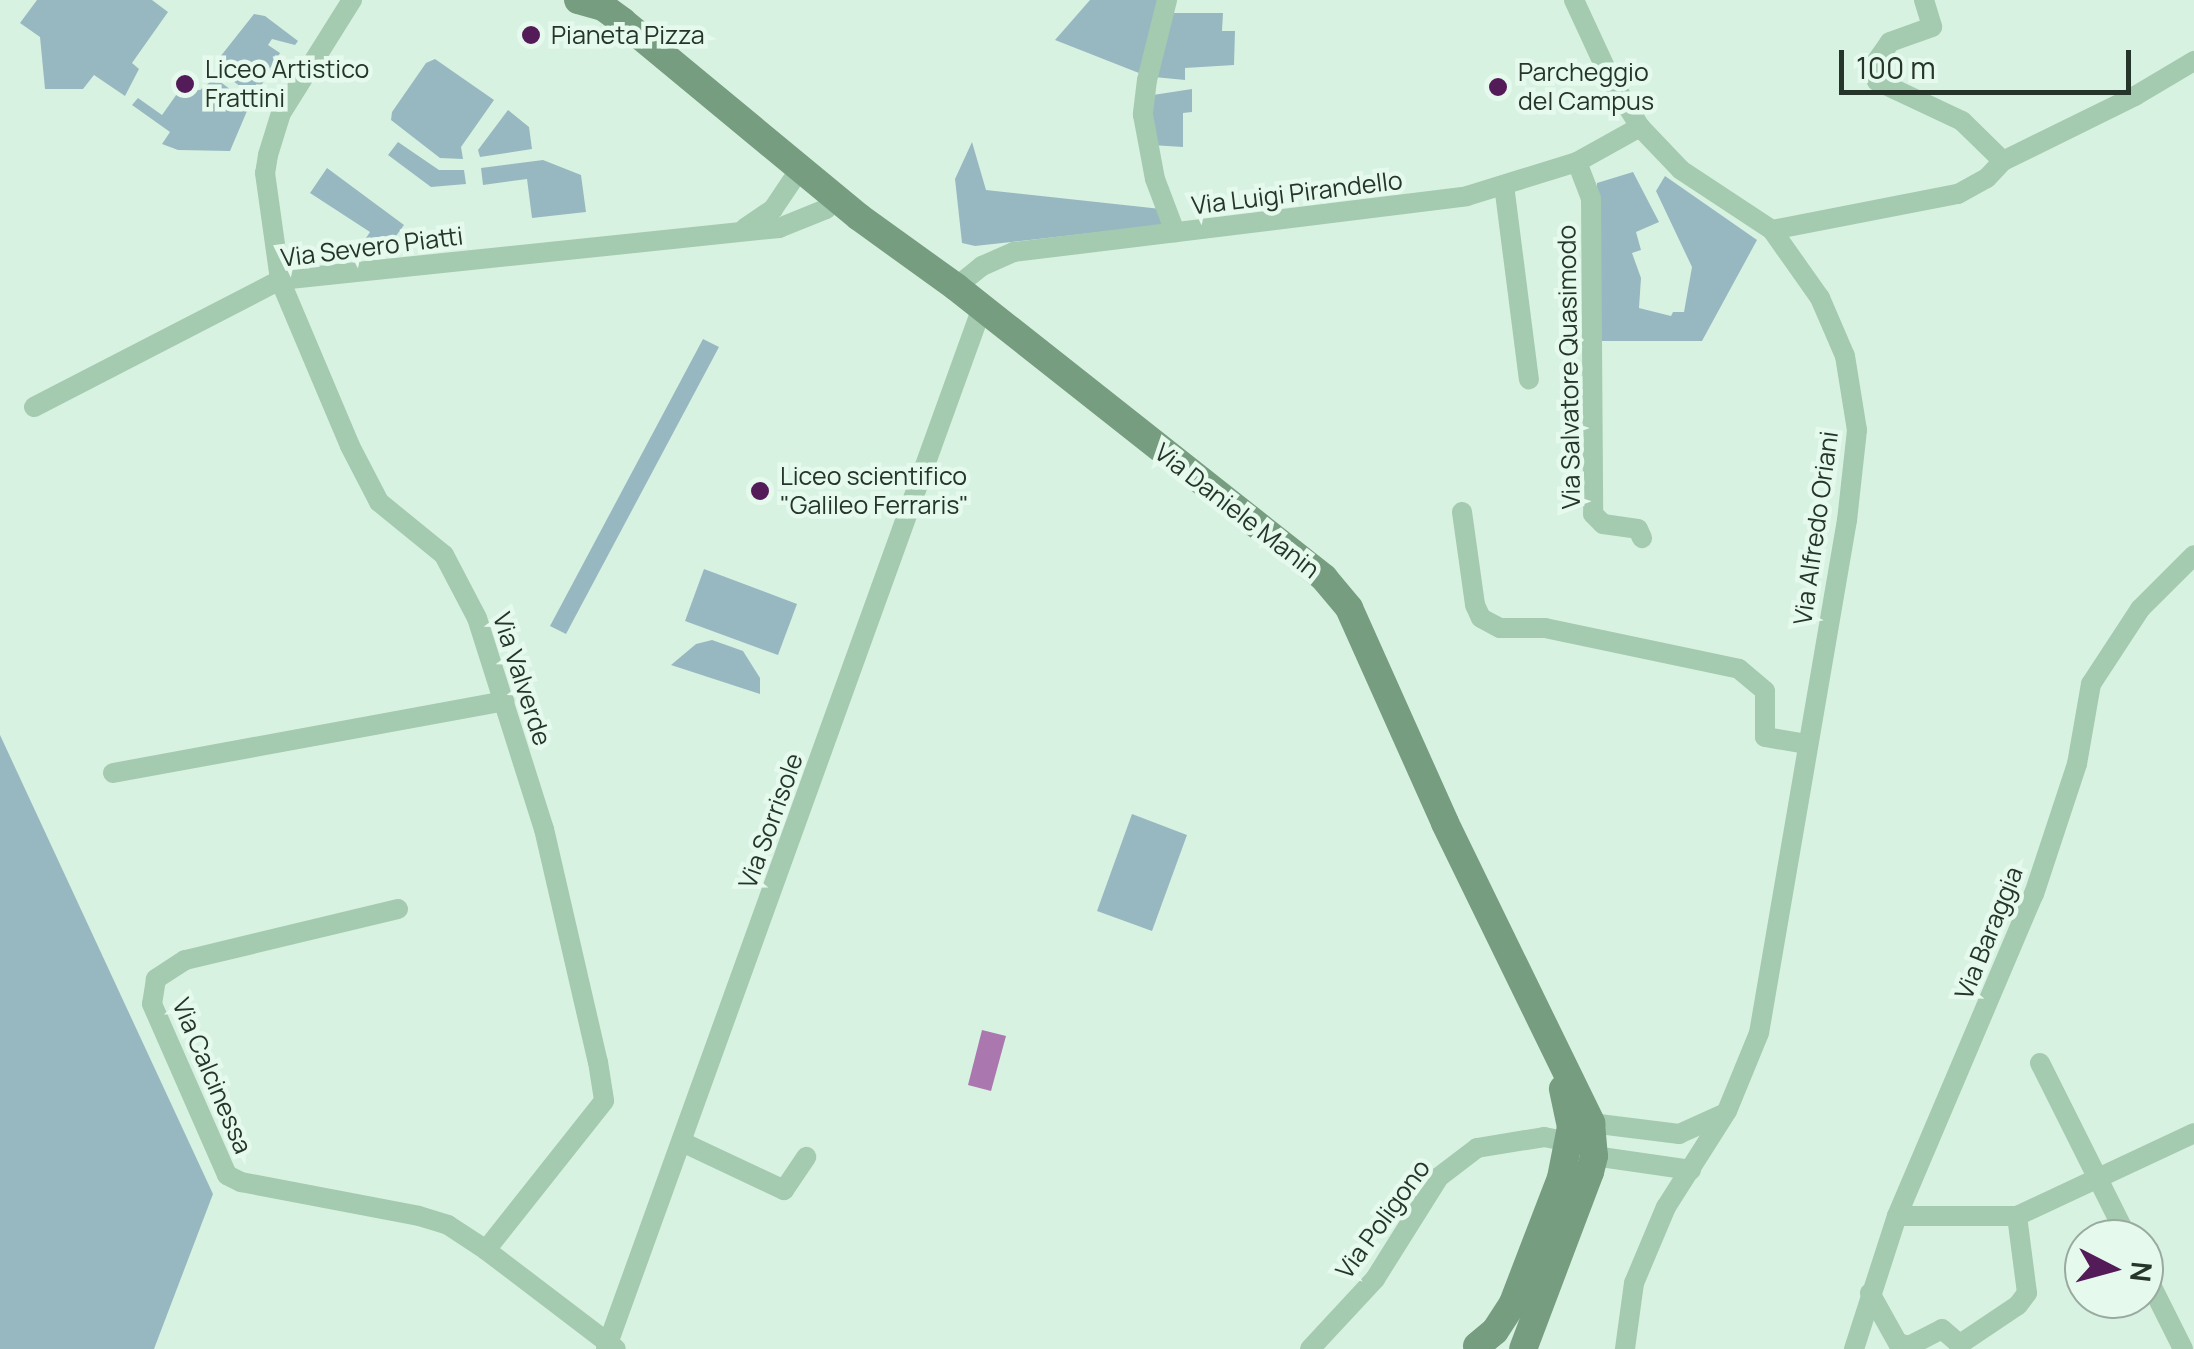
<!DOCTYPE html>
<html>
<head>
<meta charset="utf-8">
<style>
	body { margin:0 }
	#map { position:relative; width:2194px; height:1349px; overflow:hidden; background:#d8f2e2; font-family:Manrope,sans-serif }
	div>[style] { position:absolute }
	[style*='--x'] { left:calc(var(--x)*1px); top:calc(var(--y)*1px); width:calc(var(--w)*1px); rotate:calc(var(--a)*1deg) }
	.green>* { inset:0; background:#98b8c1 }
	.water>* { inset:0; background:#aa77af }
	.minor>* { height:20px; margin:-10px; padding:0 10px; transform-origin:10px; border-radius:10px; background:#a4cab0 }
	.secondary>* { height:28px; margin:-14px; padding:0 14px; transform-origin:14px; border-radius:14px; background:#769d7f }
	.dots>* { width:28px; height:28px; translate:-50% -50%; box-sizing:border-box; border:5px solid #e5f9ed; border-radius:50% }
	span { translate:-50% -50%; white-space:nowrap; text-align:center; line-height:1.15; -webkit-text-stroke:9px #e5f9ed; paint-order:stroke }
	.poi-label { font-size:25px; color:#263529 }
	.left { translate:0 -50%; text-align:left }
	.street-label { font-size:25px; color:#263529 }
	.north { position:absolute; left:2064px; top:1219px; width:100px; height:100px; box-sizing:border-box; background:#e5f9ed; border:2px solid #99ab9f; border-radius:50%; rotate:96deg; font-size:28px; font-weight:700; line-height:40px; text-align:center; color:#263529 }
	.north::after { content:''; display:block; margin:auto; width:35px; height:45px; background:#531b57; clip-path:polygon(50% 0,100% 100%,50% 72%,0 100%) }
	.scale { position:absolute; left:1839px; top:50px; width:292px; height:45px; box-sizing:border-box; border:5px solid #263529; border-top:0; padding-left:12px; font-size:30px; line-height:35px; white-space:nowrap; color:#263529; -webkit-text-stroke:8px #e5f9ed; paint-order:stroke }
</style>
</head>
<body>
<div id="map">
	<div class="green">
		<i style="clip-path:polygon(37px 0,152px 0,168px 12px,132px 63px,139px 69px,125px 96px,94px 75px,83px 89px,45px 89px,40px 37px,20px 23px)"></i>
		<i style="clip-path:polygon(1090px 0,1161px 0,1144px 75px,1055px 40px)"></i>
		<i style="clip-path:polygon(1167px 13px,1223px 13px,1222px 31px,1235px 31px,1234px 65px,1185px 68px,1185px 80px,1154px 77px)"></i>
		<i style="clip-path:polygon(254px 14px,265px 16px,298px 41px,295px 45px,272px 39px,268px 45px,280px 53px,257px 93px,250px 94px,224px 74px,220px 57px)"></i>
		<i style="clip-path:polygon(435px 59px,494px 100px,461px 147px,463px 159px,440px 158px,391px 120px,392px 112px,426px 63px)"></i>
		<i style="clip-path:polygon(215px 78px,250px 104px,230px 151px,178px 150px,162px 144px,170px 132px,132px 105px,138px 98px,162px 115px,179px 91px,200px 90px)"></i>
		<i style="clip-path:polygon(1192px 89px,1192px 112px,1183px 113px,1183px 147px,1151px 145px,1153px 95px)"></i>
		<i style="clip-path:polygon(508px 110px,529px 127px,532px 149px,480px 157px,478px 150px)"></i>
		<i style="clip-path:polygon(398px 142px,439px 170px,464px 170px,466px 184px,431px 187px,388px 155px)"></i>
		<i style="clip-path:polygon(972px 142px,986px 190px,1161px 209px,1162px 225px,975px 246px,962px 243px,955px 179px)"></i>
		<i style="clip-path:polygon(543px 160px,581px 175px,586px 212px,532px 218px,527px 179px,483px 185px,481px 168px)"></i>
		<i style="clip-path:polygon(327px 168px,404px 225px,393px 240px,366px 238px,370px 232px,310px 193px)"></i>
		<i style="clip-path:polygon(1633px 172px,1659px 222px,1636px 232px,1641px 250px,1632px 253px,1641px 278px,1639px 308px,1671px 316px,1673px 312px,1684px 312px,1692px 267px,1656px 191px,1665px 176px,1757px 240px,1702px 341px,1594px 341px,1597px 183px)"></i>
		<i style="clip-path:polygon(703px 339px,719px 347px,566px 634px,550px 626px)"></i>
		<i style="clip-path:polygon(704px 569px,797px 604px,778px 655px,685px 621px)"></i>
		<i style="clip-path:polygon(712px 640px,743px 651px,760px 678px,760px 694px,671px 665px,696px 644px)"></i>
		<i style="clip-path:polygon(0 735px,213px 1194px,154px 1349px,0 1349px)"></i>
		<i style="clip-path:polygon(1132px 814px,1187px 835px,1152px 931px,1097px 911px)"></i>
	</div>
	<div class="water">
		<i style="clip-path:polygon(982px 1030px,1006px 1036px,991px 1091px,968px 1085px)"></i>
	</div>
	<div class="minor">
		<i style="--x:352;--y:0;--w:133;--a:122.1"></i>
		<i style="--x:281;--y:113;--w:44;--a:107.2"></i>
		<i style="--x:268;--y:155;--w:18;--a:99"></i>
		<i style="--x:265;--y:173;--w:108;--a:82"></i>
		<i style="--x:280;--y:280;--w:180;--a:67.1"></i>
		<i style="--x:350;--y:446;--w:63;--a:62.6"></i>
		<i style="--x:379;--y:502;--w:84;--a:39.2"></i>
		<i style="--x:444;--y:555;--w:71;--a:62.4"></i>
		<i style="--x:477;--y:618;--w:221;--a:72.4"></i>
		<i style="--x:544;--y:829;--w:239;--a:77"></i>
		<i style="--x:598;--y:1062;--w:39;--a:81"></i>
		<i style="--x:604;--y:1101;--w:190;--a:128.4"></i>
		<i style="--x:486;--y:1250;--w:163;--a:37.3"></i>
		<i style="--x:1167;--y:0;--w:82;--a:104"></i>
		<i style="--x:1147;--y:80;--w:35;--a:97"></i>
		<i style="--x:1143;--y:115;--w:65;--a:79.4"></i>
		<i style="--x:1155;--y:179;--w:57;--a:69.3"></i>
		<i style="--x:1574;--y:0;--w:86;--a:65.2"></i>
		<i style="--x:1610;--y:78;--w:57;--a:58.5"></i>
		<i style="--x:1640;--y:127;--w:59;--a:46.4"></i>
		<i style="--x:1681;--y:170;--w:109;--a:33.4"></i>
		<i style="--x:1772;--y:230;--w:83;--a:54.8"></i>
		<i style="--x:1820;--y:298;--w:63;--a:66.7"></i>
		<i style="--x:1845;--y:356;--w:75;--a:80.8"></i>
		<i style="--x:1857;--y:430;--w:91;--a:96.3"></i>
		<i style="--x:1847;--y:520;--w:520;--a:99.73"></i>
		<i style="--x:1759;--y:1033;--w:84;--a:112.3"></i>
		<i style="--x:1727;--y:1111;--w:114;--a:122.4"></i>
		<i style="--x:1666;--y:1207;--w:82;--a:112.8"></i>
		<i style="--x:1634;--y:1283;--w:67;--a:97.8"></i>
		<i style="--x:1924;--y:0;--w:28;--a:73"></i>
		<i style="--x:1932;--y:27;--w:45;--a:160.3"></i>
		<i style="--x:1890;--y:42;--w:32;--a:125"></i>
		<i style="--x:1872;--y:68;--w:14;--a:69"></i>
		<i style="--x:1877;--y:81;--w:94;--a:25.2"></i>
		<i style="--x:1962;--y:121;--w:57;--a:44.3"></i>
		<i style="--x:1577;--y:162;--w:39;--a:69"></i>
		<i style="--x:1591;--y:198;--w:316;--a:89.6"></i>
		<i style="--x:1593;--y:514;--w:14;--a:45"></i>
		<i style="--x:1603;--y:524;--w:35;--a:8"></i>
		<i style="--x:1638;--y:529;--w:10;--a:66"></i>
		<i style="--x:1504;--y:185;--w:196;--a:82.7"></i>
		<i style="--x:745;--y:228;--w:34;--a:-34"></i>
		<i style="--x:773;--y:209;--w:48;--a:-56"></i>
		<i style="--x:1772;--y:230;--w:189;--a:-11"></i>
		<i style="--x:1958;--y:194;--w:33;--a:-29"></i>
		<i style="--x:1987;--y:178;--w:23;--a:-47"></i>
		<i style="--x:2003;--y:161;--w:147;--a:-26.2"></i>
		<i style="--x:2135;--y:96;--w:69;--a:-30.7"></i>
		<i style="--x:956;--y:287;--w:33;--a:-39"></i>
		<i style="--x:982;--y:266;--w:35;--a:-24"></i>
		<i style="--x:1014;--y:252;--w:456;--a:-7"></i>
		<i style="--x:1467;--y:196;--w:115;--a:-17.2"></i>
		<i style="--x:1577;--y:162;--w:72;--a:-29.1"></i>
		<i style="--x:34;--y:407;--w:277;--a:-27.3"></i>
		<i style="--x:280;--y:280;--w:502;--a:-5.95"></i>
		<i style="--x:779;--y:228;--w:51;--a:-22"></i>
		<i style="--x:826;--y:209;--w:16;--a:-43"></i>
		<i style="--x:1462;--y:512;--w:94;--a:82"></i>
		<i style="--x:1475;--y:605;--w:14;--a:65"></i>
		<i style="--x:1481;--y:618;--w:21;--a:28"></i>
		<i style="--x:1500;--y:628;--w:45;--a:0"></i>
		<i style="--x:1545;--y:628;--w:198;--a:11.9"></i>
		<i style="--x:1739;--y:669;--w:34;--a:40"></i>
		<i style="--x:1765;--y:691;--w:46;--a:90"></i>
		<i style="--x:1765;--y:737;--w:43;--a:9.5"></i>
		<i style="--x:113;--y:773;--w:398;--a:-10.4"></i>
		<i style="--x:398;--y:909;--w:219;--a:166.5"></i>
		<i style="--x:185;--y:960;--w:35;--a:147"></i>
		<i style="--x:156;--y:979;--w:25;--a:99"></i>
		<i style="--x:152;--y:1004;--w:187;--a:66.3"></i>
		<i style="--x:227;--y:1175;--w:16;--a:27"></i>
		<i style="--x:241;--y:1182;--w:181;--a:10.8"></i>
		<i style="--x:419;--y:1216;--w:30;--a:17"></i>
		<i style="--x:448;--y:1225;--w:45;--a:33.3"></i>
		<i style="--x:2040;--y:1063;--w:197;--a:63.4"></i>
		<i style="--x:682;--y:1142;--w:113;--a:25.2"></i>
		<i style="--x:784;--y:1190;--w:40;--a:-56"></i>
		<i style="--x:1594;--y:1156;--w:98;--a:8.2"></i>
		<i style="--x:1897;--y:1216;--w:120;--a:0"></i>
		<i style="--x:2017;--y:1216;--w:195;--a:-25.1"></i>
		<i style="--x:2144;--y:1271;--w:87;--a:63.4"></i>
		<i style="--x:1870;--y:1293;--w:57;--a:60.8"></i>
		<i style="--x:1898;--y:1343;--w:11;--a:15"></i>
		<i style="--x:1909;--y:1346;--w:37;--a:-27"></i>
		<i style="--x:1942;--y:1329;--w:23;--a:41"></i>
		<i style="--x:1959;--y:1344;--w:4;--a:-27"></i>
		<i style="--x:1963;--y:1342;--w:66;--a:-33.9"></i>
		<i style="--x:2018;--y:1305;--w:15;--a:-53"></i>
		<i style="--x:2027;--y:1293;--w:78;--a:-97.4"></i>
		<i style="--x:606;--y:1349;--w:1105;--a:-70.15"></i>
		<i style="--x:1310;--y:1349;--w:96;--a:-47.1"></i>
		<i style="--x:1375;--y:1279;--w:120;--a:-57.9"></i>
		<i style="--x:1439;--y:1177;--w:48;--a:-37.3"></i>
		<i style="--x:1477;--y:1148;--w:68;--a:-9.3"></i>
		<i style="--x:1544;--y:1137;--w:26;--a:11"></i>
		<i style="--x:1570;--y:1142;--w:28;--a:-42"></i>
		<i style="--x:1591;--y:1123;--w:89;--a:7.1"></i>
		<i style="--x:1679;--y:1134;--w:46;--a:-24.3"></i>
		<i style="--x:1854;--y:1349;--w:140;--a:-72.1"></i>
		<i style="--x:1897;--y:1216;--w:350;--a:-67"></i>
		<i style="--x:2034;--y:894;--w:137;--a:-71.7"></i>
		<i style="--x:2077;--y:764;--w:81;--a:-80.1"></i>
		<i style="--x:2091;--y:684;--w:90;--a:-56.8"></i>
		<i style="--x:2140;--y:609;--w:76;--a:-45"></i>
	</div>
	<div class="secondary">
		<i style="--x:578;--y:0;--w:26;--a:16"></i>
		<i style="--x:603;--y:7;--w:24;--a:36"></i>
		<i style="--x:622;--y:21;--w:308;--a:39.6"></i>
		<i style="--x:859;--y:217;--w:120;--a:35.8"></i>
		<i style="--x:956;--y:287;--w:469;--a:38.3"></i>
		<i style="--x:1324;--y:578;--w:39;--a:50"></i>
		<i style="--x:1349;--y:608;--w:235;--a:65.9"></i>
		<i style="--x:1445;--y:823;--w:334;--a:64"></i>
		<i style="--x:1591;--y:1123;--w:33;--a:85"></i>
		<i style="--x:1594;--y:1156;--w:16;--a:104"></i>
		<i style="--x:1590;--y:1172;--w:189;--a:110.7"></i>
		<i style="--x:1477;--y:1346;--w:23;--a:-40"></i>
		<i style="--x:1495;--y:1331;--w:33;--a:-57"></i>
		<i style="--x:1513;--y:1303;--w:134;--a:-69"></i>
		<i style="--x:1561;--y:1178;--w:52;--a:-78.9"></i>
		<i style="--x:1571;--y:1127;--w:39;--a:-102"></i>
	</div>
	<div class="dots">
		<i style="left:531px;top:35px;background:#531b57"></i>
		<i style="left:185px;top:84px;background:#531b57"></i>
		<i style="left:1498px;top:87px;background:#531b57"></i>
		<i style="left:760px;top:491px;background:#531b57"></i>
	</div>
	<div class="poi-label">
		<span class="left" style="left:551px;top:35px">Pianeta Pizza</span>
		<span class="left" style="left:205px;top:84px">Liceo Artistico<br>Frattini</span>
		<span class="left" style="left:1518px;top:87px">Parcheggio<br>del Campus</span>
		<span class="left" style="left:780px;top:491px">Liceo scientifico<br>"Galileo Ferraris"</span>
	</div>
	<div class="street-label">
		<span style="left:1297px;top:193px;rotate:-7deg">Via Luigi Pirandello</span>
		<span style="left:372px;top:247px;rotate:-7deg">Via Severo Piatti</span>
		<span style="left:1569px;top:367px;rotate:-91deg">Via Salvatore Quasimodo</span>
		<span style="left:1237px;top:511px;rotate:38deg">Via Daniele Manin</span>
		<span style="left:1816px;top:528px;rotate:-82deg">Via Alfredo Oriani</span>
		<span style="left:522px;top:679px;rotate:72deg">Via Valverde</span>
		<span style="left:771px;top:821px;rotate:-70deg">Via Sorrisole</span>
		<span style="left:1989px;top:933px;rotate:-68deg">Via Baraggia</span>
		<span style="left:212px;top:1076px;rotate:67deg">Via Calcinessa</span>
		<span style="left:1383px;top:1219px;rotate:-54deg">Via Poligono</span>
	</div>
	<div class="north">N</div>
	<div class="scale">100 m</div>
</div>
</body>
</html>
